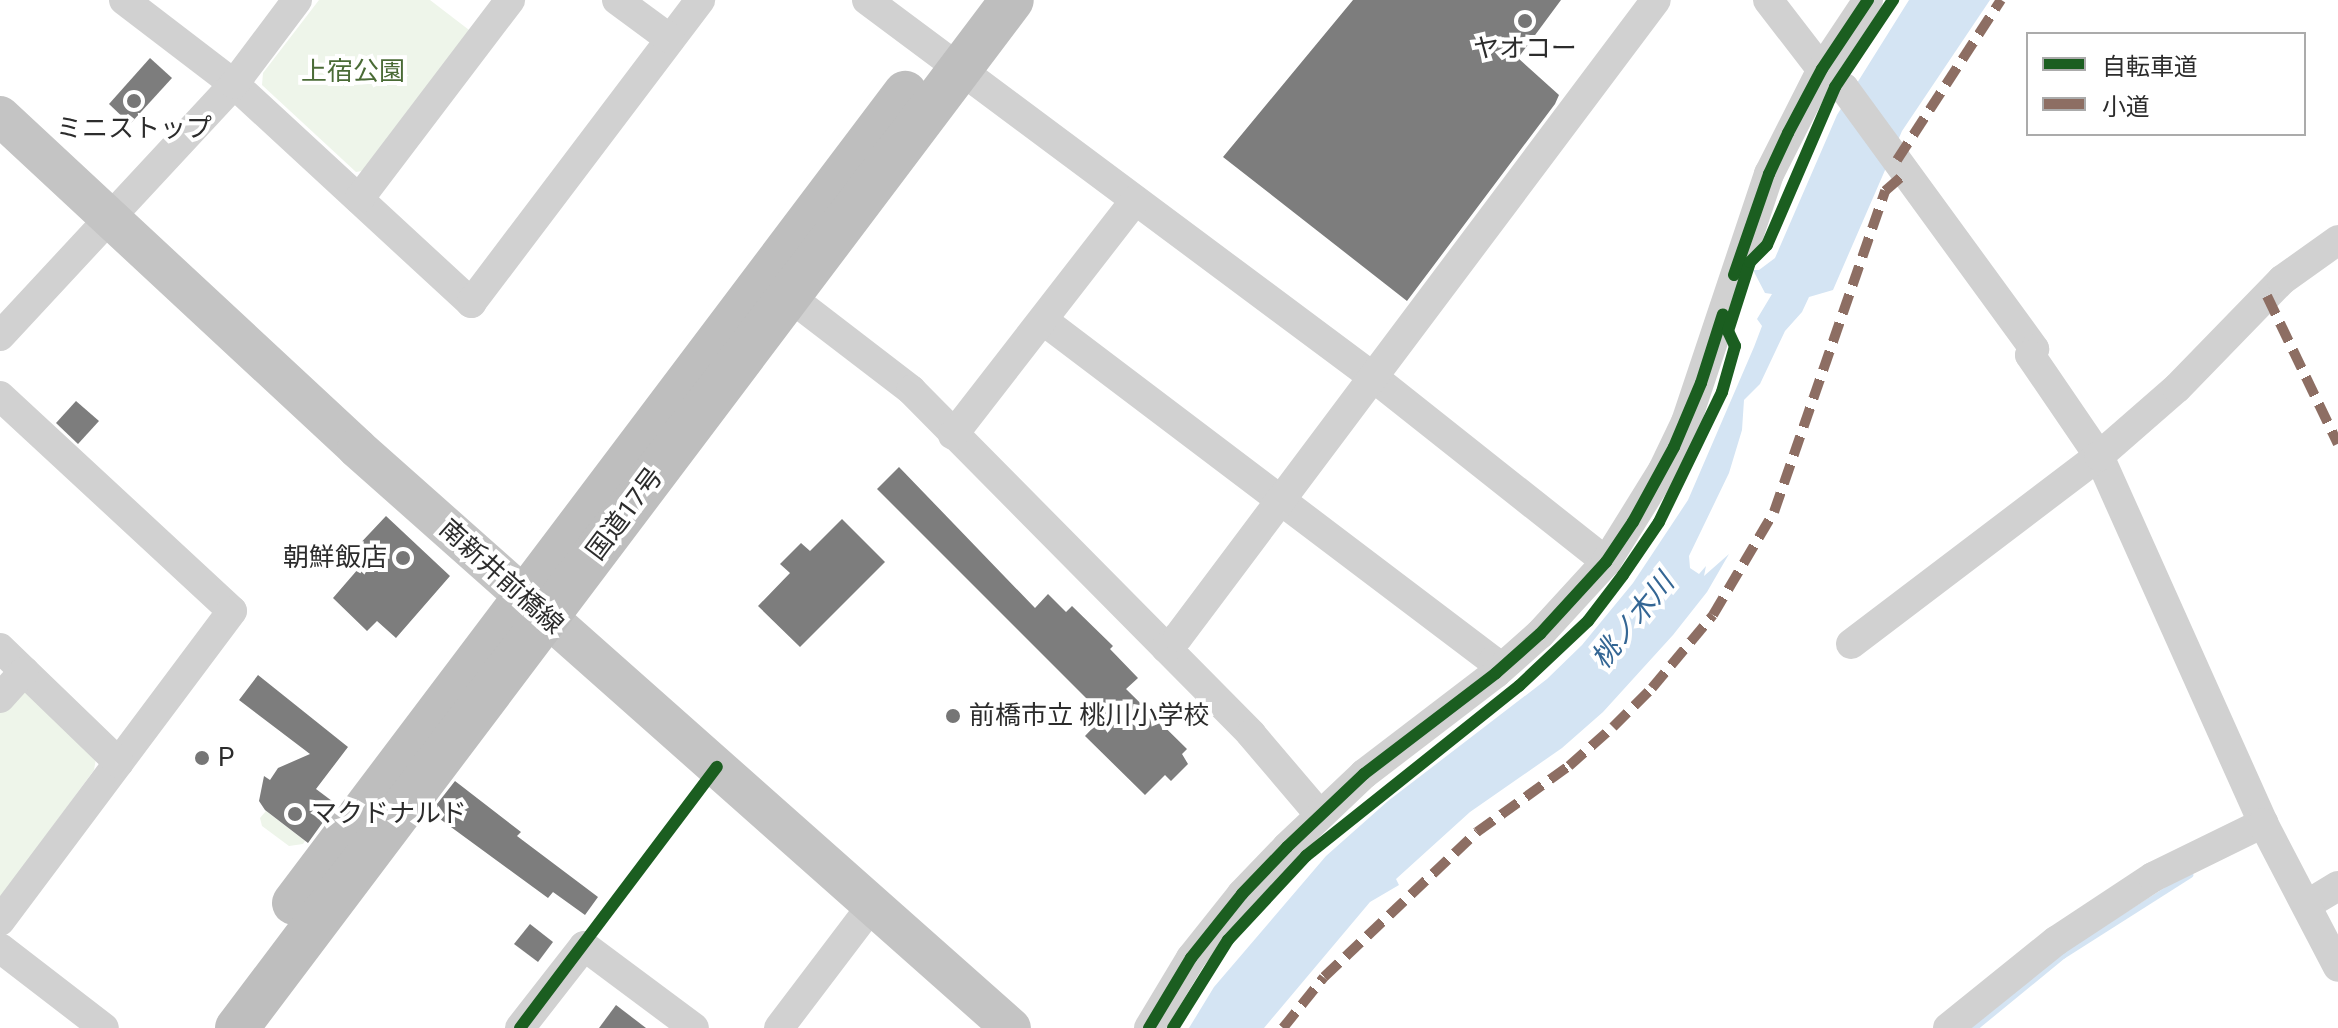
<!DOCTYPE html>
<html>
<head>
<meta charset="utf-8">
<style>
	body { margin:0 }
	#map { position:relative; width:2338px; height:1028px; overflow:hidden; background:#fff; font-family:Roboto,"Noto Sans JP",sans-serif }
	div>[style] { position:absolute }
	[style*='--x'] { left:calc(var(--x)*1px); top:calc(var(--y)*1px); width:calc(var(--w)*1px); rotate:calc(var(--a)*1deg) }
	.green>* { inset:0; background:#eef5ea }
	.water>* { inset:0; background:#d4e4f3 }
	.stream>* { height:6px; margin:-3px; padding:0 3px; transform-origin:3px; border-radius:3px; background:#d4e4f3 }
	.building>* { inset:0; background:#7d7d7d }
	.minor>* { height:30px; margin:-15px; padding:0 15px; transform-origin:15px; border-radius:15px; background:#d1d1d1 }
	.major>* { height:40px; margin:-20px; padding:0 20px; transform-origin:20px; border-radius:20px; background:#c4c4c4 }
	.highway>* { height:44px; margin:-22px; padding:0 22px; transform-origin:22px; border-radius:22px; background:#bebebe }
	.quiet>* { height:10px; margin-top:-5px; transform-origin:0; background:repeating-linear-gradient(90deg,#8d6e63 0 20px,transparent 0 30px) }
	.cycleway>* { height:12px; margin:-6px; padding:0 6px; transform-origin:6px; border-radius:6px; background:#1b5e20 }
	.dots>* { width:22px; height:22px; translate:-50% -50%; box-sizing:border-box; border:4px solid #fff; border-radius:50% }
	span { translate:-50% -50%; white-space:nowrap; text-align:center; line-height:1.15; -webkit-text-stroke:8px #fff; paint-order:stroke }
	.poi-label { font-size:26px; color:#2c2c2c }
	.right { translate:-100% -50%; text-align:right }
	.left { translate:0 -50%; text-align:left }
	.park-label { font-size:26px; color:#4a6b36 }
	.street-label { font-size:26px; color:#2c2c2c }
	.water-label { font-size:28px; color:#346694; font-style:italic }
	.legend { position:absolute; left:2026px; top:32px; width:280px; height:104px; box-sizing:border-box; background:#fff; border:2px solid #ababab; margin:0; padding:10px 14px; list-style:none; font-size:24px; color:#2c2c2c }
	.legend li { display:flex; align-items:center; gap:16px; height:40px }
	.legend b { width:40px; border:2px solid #ababab }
</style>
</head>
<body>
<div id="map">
	<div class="green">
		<i style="clip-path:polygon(319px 0,430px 0,473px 33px,367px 170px,356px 172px,262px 85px,263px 73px)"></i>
		<i style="clip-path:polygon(27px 688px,97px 753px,94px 770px,0 898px,0 713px)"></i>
		<i style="clip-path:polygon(266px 811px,305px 841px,303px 844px,289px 846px,262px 826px,260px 818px)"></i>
	</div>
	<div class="water">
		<i style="clip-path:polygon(1909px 0,1990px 0,1902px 131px,1833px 290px,1809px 297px,1802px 312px,1785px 331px,1760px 384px,1744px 400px,1742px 430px,1729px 473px,1689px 556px,1690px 568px,1699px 574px,1706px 566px,1704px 576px,1729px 554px,1707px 592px,1673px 635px,1603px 712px,1562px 748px,1470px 812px,1396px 879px,1399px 885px,1370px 902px,1264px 1028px,1189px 1028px,1214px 987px,1326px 856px,1388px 801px,1547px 679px,1582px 645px,1633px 583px,1688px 500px,1754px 347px,1762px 326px,1757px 319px,1772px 294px,1765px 293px,1753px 270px,1759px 270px,1775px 258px,1837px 115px)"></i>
	</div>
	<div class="stream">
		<i style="--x:1975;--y:1028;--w:114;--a:-39.3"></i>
		<i style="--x:2063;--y:956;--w:151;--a:-32.5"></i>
	</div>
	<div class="building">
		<i style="clip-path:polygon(1353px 0,1561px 0,1518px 58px,1559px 95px,1555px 104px,1407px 301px,1223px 157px)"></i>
		<i style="clip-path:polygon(150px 58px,172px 78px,130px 124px,109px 104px)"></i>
		<i style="clip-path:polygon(76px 401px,99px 421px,78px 444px,56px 423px)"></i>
		<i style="clip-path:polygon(899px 467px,1035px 608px,1048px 594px,1066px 612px,1072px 606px,1113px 646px,1110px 649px,1138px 678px,1126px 689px,1187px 749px,1182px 754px,1188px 764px,1171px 781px,1165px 775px,1145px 795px,1085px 736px,1104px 716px,877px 489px)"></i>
		<i style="clip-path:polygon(386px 516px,450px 576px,396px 638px,377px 621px,367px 631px,333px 598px,365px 561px,354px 550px)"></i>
		<i style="clip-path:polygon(842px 519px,885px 562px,800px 647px,758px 606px,790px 573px,780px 564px,801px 543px,810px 551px)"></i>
		<i style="clip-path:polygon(258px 675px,348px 747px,316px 789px,336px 804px,308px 843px,265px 810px,259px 801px,264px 776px,270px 780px,278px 768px,310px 754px,239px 700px)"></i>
		<i style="clip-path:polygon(455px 781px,521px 832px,517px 836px,598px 897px,585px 915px,553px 892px,548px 898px,440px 819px,437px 804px)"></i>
		<i style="clip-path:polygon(530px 924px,553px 942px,538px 962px,514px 944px)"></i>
		<i style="clip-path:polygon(616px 1005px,646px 1028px,599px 1028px)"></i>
	</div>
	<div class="minor">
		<i style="--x:124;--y:0;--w:138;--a:37.4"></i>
		<i style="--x:234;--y:84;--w:323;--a:42.7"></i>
		<i style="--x:471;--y:303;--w:380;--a:-52.9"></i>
		<i style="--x:617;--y:0;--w:66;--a:36.3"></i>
		<i style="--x:867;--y:0;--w:631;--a:36.69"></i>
		<i style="--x:1373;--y:377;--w:298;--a:38.4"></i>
		<i style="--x:1768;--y:0;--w:110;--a:52.4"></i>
		<i style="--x:1835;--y:87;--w:9;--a:6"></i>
		<i style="--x:1844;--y:88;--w:323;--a:53.9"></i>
		<i style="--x:2034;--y:349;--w:7;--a:124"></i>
		<i style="--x:2030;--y:355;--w:122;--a:55.7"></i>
		<i style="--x:2099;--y:456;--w:402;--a:65.9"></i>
		<i style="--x:359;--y:199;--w:250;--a:-52.8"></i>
		<i style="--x:790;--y:297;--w:153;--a:37.5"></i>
		<i style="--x:911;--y:390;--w:484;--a:45.3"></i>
		<i style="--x:1251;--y:734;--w:105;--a:49.6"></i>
		<i style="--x:1044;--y:321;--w:563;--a:37.13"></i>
		<i style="--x:1493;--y:661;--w:12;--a:76"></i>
		<i style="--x:0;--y:336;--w:344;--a:-47.1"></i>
		<i style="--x:234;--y:84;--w:105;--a:-53.1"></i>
		<i style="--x:0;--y:396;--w:316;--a:42.8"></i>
		<i style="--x:232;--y:611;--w:387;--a:126.8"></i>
		<i style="--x:953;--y:435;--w:297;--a:-52.2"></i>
		<i style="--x:1851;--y:644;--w:311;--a:-37.2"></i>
		<i style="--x:2099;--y:456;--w:103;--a:-41.1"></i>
		<i style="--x:2177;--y:388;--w:151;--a:-45.8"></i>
		<i style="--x:2282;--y:280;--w:69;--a:-35.5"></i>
		<i style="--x:0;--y:648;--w:165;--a:44"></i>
		<i style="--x:1166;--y:648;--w:16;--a:-43"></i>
		<i style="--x:1178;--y:637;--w:796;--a:-53.12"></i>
		<i style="--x:0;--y:698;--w:36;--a:-48"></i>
		<i style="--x:2308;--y:904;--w:35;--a:-31"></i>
		<i style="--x:0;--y:948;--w:131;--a:37.6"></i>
		<i style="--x:520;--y:1028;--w:104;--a:-52"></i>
		<i style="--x:584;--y:946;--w:137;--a:36.7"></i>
		<i style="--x:779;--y:1028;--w:152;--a:-52.8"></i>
		<i style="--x:1149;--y:1028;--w:82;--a:-59"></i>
		<i style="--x:1191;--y:958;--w:82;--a:-51.4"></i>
		<i style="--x:1242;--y:894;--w:65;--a:-46.2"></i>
		<i style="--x:1287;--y:847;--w:106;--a:-43.5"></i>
		<i style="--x:1364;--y:774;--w:166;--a:-37.4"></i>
		<i style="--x:1496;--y:673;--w:59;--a:-41.6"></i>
		<i style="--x:1540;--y:634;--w:98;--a:-47.5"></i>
		<i style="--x:1606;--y:562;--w:108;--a:-58.2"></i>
		<i style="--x:1663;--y:470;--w:53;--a:-64.4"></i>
		<i style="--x:1686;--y:422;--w:262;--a:-71.5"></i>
		<i style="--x:1769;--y:174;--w:118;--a:-63.2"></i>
		<i style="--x:1822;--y:69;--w:83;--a:-56.3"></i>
		<i style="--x:1948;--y:1028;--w:139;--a:-38.9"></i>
		<i style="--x:2056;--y:941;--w:116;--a:-33.4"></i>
		<i style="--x:2153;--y:877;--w:123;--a:-26.1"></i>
		<i style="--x:2263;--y:823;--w:162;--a:62.5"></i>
	</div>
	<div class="major">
		<i style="--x:0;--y:116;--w:488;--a:42.9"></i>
		<i style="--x:357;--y:448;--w:874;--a:41.57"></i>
	</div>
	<div class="highway">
		<i style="--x:294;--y:903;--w:1015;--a:-52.97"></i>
		<i style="--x:237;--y:1028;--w:1287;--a:-52.99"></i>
	</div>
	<div class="quiet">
		<i style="--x:1897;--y:160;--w:191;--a:-57"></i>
		<i style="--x:2267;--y:296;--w:164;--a:64.4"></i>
		<i style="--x:1283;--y:1028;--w:65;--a:-51.2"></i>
		<i style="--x:1324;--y:977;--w:211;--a:-43.5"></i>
		<i style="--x:1477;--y:832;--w:113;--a:-35.7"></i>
		<i style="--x:1569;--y:766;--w:59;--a:-41.6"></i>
		<i style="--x:1613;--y:727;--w:55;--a:-45"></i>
		<i style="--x:1652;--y:688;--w:95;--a:-50.1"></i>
		<i style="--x:1713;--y:615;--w:120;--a:-59.4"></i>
		<i style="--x:1774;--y:512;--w:340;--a:-70.9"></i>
		<i style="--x:1885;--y:191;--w:28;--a:-41"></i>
	</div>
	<div class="cycleway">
		<i style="--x:1734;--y:275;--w:107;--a:-70.9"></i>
		<i style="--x:1769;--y:174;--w:45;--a:-65.1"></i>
		<i style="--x:1788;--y:133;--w:72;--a:-62"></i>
		<i style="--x:1822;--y:69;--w:83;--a:-56.3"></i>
		<i style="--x:520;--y:1028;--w:327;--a:-53"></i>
		<i style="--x:1149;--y:1028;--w:82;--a:-59"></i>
		<i style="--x:1191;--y:958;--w:82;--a:-51.4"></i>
		<i style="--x:1242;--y:894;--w:65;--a:-46.2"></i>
		<i style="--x:1287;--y:847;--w:106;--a:-43.5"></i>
		<i style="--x:1364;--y:774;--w:166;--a:-37.4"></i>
		<i style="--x:1496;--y:673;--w:59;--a:-41.6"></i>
		<i style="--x:1540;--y:634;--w:98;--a:-47.5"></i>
		<i style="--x:1606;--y:562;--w:48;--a:-56"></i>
		<i style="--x:1633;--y:522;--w:85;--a:-61.3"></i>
		<i style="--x:1674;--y:447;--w:69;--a:-67.1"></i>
		<i style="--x:1701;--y:383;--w:72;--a:-72.3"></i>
		<i style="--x:1173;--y:1028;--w:104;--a:-58"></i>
		<i style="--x:1228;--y:940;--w:115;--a:-47.1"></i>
		<i style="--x:1306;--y:856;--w:273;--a:-38.6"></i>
		<i style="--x:1519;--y:686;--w:95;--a:-43.3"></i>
		<i style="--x:1588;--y:621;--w:58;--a:-52.7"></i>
		<i style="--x:1623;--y:575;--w:64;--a:-55.8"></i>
		<i style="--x:1659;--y:522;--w:144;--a:-64.1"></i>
		<i style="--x:1722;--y:392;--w:48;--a:-74.2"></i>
		<i style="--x:1735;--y:346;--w:17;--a:-115"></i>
		<i style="--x:1728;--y:331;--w:72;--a:-72.3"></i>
		<i style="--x:1750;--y:262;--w:24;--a:-45"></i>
		<i style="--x:1767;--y:245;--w:172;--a:-66.7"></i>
		<i style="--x:1835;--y:87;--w:105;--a:-56.3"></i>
	</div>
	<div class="dots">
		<i style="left:1525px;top:21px;background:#767676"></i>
		<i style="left:134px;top:101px;background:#767676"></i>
		<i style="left:403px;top:558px;background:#767676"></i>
		<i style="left:953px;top:716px;background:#767676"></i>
		<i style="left:202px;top:758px;background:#767676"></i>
		<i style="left:295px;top:814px;background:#767676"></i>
	</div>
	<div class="poi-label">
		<span style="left:1525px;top:49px">ヤオコー</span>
		<span style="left:134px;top:129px">ミニストップ</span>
		<span class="right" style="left:387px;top:558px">朝鮮飯店</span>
		<span class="left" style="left:969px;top:716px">前橋市立 桃川小学校</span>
		<span class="left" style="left:218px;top:758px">P</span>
		<span class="left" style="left:311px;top:814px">マクドナルド</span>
	</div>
	<div class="park-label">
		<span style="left:353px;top:72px">上宿公園</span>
	</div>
	<div class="street-label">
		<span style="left:625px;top:514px;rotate:-53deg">国道17号</span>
		<span style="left:501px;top:577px;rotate:42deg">南新井前橋線</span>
	</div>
	<div class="water-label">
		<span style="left:1633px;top:621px;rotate:-51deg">桃ノ木川</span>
	</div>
	<ul class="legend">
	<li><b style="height:10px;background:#1b5e20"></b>自転車道</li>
	<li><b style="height:10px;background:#8d6e63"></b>小道</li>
	</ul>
</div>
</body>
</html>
